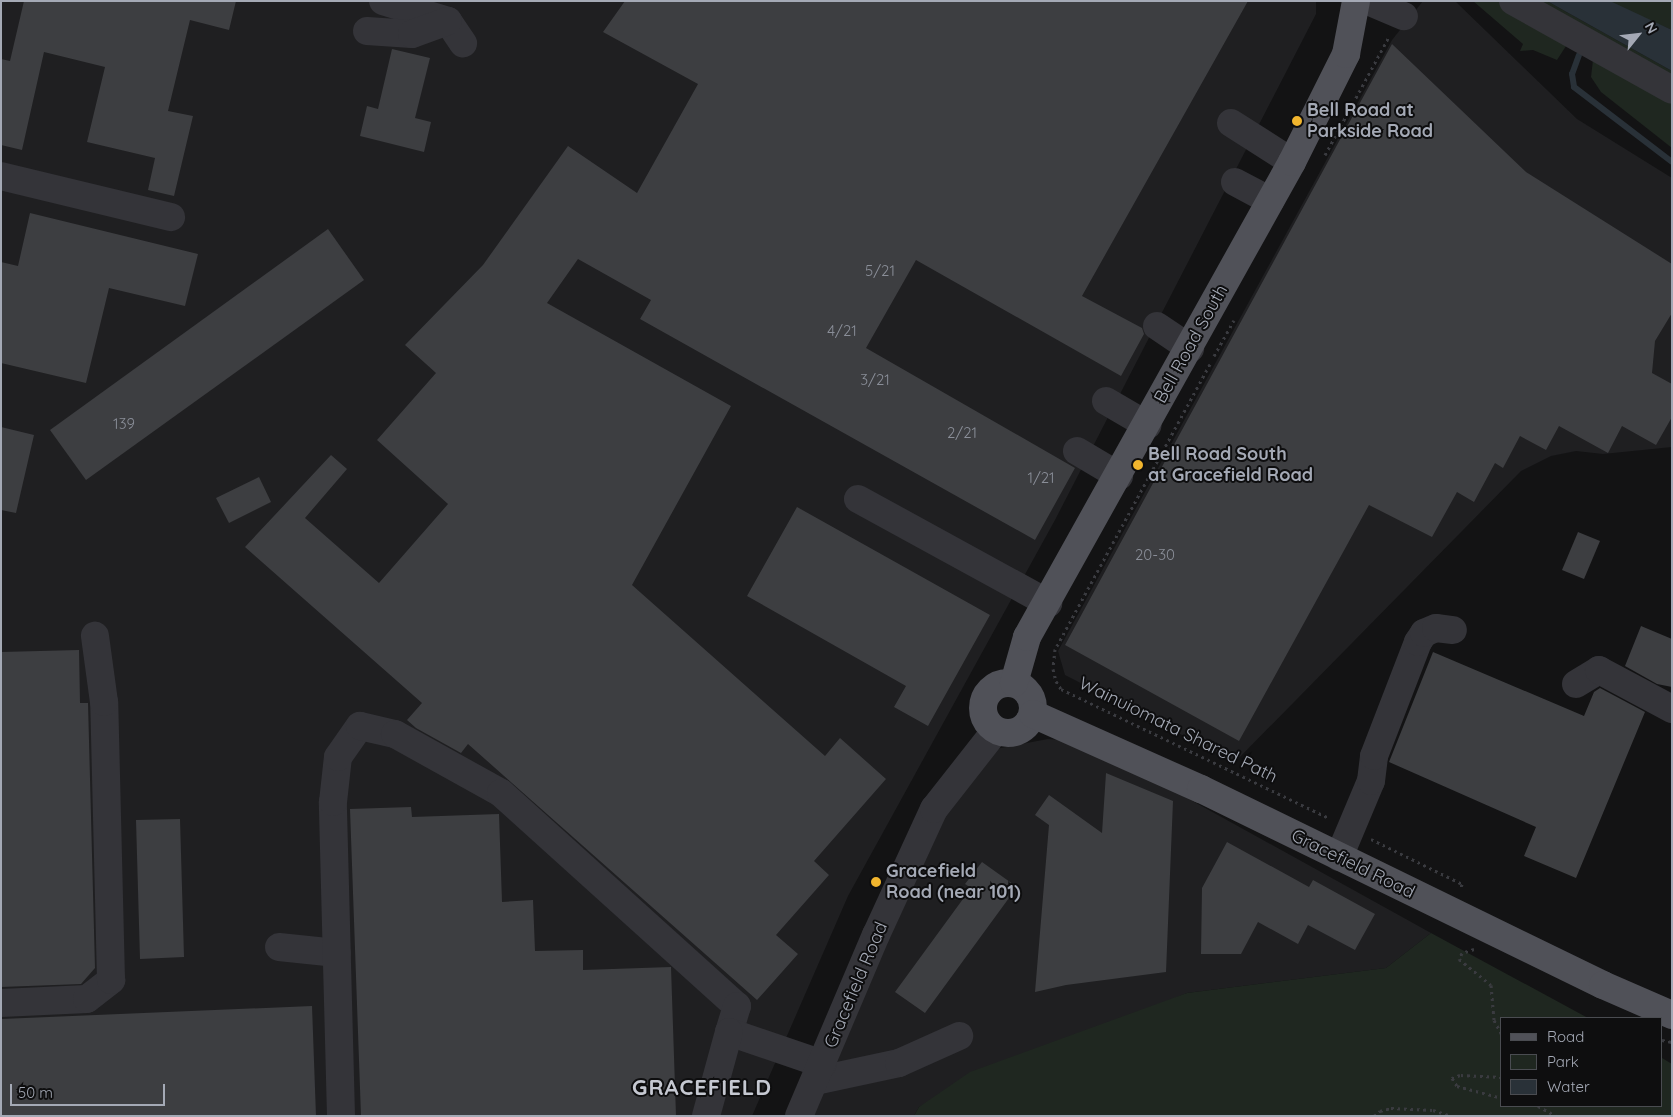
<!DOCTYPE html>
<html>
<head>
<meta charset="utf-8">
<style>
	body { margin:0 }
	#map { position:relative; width:1673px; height:1117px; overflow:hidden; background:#131314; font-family:Quicksand,sans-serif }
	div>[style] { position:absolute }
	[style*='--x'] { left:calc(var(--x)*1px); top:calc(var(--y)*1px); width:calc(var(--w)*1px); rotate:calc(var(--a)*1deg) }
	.built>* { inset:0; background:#1f1f21 }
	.green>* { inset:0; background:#1f2720 }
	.water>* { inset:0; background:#293138 }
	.stream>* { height:6px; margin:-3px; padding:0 3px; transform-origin:3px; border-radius:3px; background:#293138 }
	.building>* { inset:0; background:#3d3e41 }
	.path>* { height:3px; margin-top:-1.5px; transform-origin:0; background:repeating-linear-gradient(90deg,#3a3b40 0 2.5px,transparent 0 6.5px) }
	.minor>* { height:28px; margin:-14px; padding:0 14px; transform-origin:14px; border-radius:14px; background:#343439 }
	.major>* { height:28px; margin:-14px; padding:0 14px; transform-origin:14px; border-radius:14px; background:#505158 }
	.major>.ring { margin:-14px; padding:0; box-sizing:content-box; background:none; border:28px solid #505158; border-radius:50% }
	.dots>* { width:14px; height:14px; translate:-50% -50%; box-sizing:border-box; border:2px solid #0e0e0f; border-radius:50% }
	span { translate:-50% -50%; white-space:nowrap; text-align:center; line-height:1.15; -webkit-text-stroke:4px #0e0e0f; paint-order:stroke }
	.number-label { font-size:15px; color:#8a8e98 }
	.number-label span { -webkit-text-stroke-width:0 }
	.poi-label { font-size:18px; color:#a4a9b5; font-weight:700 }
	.left { translate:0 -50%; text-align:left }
	.street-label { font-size:18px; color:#a4a9b5 }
	.district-label { font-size:22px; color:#c5c8d1; font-weight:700; letter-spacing:1px }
	.frame { position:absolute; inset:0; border:2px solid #a4a9b5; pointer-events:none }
	.legend { position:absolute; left:1500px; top:1017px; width:162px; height:90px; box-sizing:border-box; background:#0e0e0f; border:1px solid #4a4c51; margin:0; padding:6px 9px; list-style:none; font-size:15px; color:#a4a9b5 }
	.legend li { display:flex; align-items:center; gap:10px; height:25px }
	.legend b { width:25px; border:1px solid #4a4c51 }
	.north { position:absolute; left:1613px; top:10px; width:50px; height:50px; -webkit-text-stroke:4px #0e0e0f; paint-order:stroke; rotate:61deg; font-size:14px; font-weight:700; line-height:20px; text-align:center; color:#a4a9b5 }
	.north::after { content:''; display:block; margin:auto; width:18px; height:22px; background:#a4a9b5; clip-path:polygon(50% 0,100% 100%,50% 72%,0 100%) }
	.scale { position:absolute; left:10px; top:1084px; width:155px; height:22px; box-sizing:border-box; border:2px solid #a4a9b5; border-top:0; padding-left:6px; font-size:15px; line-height:18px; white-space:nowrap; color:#a4a9b5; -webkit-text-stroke:4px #0e0e0f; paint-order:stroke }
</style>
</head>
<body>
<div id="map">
	<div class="built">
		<i style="clip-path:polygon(1px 1px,1316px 1px,1316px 14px,1055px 520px,848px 896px,752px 1116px,1px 1116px)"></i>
		<i style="clip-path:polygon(1423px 1px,1455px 1px,1577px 119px,1672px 178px,1672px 447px,1603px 454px,1576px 451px,1551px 456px,1521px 471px,1235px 762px,1065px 675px,1058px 651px,1392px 40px)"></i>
		<i style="clip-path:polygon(1048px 739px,1086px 742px,1431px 933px,1386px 968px,1187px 993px,919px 1107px,914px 1116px,798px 1116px,931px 826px,990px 750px)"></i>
	</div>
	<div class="green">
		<i style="clip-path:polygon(1473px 1px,1504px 1px,1566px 46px,1557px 60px,1533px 50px,1520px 51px,1523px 44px)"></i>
		<i style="clip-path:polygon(1528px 1px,1547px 1px,1672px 71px,1672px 85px)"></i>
		<i style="clip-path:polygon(1610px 1px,1672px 1px,1672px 30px,1612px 4px)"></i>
		<i style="clip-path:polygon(1593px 60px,1672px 98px,1672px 148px,1601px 92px,1591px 77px)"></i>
		<i style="clip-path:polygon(1431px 933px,1588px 1018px,1502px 1018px,1502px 1106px,1662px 1106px,1662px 1058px,1672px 1064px,1672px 1116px,914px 1116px,919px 1107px,970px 1072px,1187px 993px,1386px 968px)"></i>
	</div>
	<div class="water">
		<i style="clip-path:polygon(1547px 1px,1610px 1px,1672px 30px,1672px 71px)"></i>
	</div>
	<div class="stream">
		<i style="--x:1579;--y:55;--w:20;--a:110"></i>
		<i style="--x:1572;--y:74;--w:13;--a:81"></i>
		<i style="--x:1574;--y:87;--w:123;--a:37.4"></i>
	</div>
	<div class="building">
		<i style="clip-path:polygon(24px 1px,236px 1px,229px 30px,190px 20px,168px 111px,193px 116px,174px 196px,148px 190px,155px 158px,87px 142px,105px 67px,44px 52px,22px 150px,1px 145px,1px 59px,10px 61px)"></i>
		<i style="clip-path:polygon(625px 1px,1248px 1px,1082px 296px,1142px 328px,1144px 334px,1121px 376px,916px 260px,866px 348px,1075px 468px,1035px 540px,640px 319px,651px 300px,578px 259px,547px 303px,731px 406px,632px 585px,825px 756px,840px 738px,886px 779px,814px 861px,829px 875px,776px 935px,798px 954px,757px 1000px,468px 744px,461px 753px,416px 728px,407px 720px,422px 703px,245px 547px,331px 455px,347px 469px,305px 518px,379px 583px,448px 504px,377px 440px,436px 373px,405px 345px,483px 265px,568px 146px,637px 193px,698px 84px,603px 32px)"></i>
		<i style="clip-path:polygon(1392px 44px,1526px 172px,1672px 264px,1672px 313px,1655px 341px,1652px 373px,1672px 384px,1672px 417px,1656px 445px,1622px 426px,1608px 453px,1559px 426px,1546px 450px,1520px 436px,1503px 468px,1495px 463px,1474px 502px,1457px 492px,1432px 537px,1369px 505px,1239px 741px,1065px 645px)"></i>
		<i style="clip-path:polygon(392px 49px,430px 58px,415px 118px,431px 122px,424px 152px,360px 136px,367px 106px,378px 109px)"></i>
		<i style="clip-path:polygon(30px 213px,198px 254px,185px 306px,109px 288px,86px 383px,1px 363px,1px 262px,18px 266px)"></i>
		<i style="clip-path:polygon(328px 229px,364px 280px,86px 480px,50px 430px)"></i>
		<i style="clip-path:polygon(1px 427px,34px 435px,16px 513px,1px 510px)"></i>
		<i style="clip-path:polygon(259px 477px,271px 502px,229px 523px,216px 498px)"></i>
		<i style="clip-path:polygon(797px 507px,990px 615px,928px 726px,894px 707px,906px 686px,747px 596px)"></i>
		<i style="clip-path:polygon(1578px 532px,1600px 541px,1584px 579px,1562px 570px)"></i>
		<i style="clip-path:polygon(1641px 626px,1672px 639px,1672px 687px,1657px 684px,1625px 666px)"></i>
		<i style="clip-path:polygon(79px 650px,80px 703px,88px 703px,95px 968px,81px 984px,1px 987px,1px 652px)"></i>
		<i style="clip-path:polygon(1433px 652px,1584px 716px,1594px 692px,1600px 688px,1645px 712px,1576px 878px,1524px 856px,1536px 827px,1389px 762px)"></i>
		<i style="clip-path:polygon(1106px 773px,1173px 801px,1166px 972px,1066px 985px,1035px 992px,1049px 825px,1035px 815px,1049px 795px,1102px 833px)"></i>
		<i style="clip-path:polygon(411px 807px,412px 817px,499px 814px,502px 902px,533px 900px,535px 951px,583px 950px,583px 970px,671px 967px,676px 1116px,361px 1116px,350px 809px)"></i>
		<i style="clip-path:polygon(180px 819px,184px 957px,140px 959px,136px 820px)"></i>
		<i style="clip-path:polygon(1227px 842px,1309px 887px,1313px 880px,1375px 914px,1355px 950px,1308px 925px,1298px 944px,1258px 922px,1241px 954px,1201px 954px,1202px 888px)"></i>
		<i style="clip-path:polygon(982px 862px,1017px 887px,925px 1013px,895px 992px,971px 888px,965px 884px)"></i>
		<i style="clip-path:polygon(312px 1006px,316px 1116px,1px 1116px,1px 1019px)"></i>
	</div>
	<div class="path">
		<i style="--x:1325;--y:155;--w:136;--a:-61.6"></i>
		<i style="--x:1214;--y:356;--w:41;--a:-60.9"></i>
		<i style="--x:1210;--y:364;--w:324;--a:118.5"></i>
		<i style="--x:1055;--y:649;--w:20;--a:96"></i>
		<i style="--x:1053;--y:669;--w:12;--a:76"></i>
		<i style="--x:1056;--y:681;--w:9;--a:58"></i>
		<i style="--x:1061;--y:689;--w:297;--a:25.7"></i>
		<i style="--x:1371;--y:839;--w:102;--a:26.3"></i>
		<i style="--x:1462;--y:884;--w:6;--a:108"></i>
		<i style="--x:1474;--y:949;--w:13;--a:162"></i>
		<i style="--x:1462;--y:953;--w:7;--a:117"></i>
		<i style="--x:1459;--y:959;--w:41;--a:39.1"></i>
		<i style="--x:1491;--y:985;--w:35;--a:85"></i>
		<i style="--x:1494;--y:1020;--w:17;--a:62"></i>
		<i style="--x:1662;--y:1040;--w:10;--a:11"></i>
		<i style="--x:1502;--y:1077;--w:42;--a:-177.3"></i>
		<i style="--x:1460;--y:1075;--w:9;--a:159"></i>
		<i style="--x:1452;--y:1078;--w:9;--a:58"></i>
		<i style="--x:1457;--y:1086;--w:47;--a:14.9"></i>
		<i style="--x:1538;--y:1106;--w:21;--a:29"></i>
		<i style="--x:1374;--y:1116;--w:8;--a:-40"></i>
		<i style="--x:1380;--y:1111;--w:11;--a:-15"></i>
		<i style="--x:1391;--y:1108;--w:42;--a:2.7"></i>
		<i style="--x:1433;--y:1110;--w:20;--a:18"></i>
	</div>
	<div class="minor">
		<i style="--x:383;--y:1;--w:68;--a:17.1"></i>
		<i style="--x:448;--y:21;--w:27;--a:56"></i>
		<i style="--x:1368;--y:1;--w:39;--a:23"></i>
		<i style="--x:1513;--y:1;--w:182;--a:29.2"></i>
		<i style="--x:367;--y:31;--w:45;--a:3.8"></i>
		<i style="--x:412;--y:34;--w:38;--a:-20"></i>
		<i style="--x:1231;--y:123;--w:72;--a:32.6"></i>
		<i style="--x:1;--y:176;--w:175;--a:13.6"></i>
		<i style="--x:1235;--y:182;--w:40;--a:28"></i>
		<i style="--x:1157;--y:326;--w:40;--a:34"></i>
		<i style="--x:1106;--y:401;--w:48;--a:30.3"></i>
		<i style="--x:1077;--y:451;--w:49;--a:30.8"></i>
		<i style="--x:858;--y:499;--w:217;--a:28.7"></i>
		<i style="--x:1576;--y:684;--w:27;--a:-31"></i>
		<i style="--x:1599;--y:670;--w:83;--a:28.1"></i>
		<i style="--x:1339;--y:857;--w:82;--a:-67.2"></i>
		<i style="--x:1371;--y:781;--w:25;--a:-83"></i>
		<i style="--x:1374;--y:756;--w:122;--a:-68.9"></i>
		<i style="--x:1418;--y:642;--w:11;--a:-56"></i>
		<i style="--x:1424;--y:633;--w:13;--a:-23"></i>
		<i style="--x:1436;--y:628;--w:17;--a:7"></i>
		<i style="--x:279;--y:947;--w:58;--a:5.9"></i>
		<i style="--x:1;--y:1003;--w:86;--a:-2.7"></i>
		<i style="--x:87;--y:999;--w:31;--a:-38"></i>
		<i style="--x:111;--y:980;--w:278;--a:-91.4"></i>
		<i style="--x:104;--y:702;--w:67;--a:-97.8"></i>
		<i style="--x:815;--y:1081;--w:86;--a:-12.1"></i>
		<i style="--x:899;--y:1063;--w:66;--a:-24.2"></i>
		<i style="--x:341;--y:1116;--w:314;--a:-91.5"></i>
		<i style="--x:333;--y:802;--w:45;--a:-83.7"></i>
		<i style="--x:338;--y:757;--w:38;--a:-55"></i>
		<i style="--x:360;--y:726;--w:36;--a:13"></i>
		<i style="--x:395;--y:734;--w:121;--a:29.1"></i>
		<i style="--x:501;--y:793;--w:318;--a:42.1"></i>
		<i style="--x:737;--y:1006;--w:27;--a:107"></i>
		<i style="--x:729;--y:1032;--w:99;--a:18.8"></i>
		<i style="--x:706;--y:1116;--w:87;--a:-74.7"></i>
		<i style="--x:799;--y:1116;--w:197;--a:-67"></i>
		<i style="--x:876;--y:935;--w:139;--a:-65.3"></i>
		<i style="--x:934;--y:809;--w:100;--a:-51.9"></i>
	</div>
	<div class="major">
		<i class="ring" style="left:983px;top:683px;width:22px;height:22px"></i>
		<i style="--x:1014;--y:683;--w:48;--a:-74.2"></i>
		<i style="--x:1027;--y:637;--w:544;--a:-60.84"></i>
		<i style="--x:1292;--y:162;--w:121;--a:-63.4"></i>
		<i style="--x:1346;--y:54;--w:54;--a:-79.3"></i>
		<i style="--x:1033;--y:714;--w:184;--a:24.1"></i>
		<i style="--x:1201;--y:789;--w:447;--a:26"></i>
		<i style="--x:1603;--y:985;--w:75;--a:23.5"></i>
	</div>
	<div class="dots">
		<i style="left:1297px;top:121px;background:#f1b52e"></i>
		<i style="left:1138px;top:465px;background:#f1b52e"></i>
		<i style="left:876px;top:882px;background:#f1b52e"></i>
	</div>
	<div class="number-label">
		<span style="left:880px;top:271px">5/21</span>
		<span style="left:842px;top:331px">4/21</span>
		<span style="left:875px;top:380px">3/21</span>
		<span style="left:124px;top:424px">139</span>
		<span style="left:962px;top:433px">2/21</span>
		<span style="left:1041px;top:478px">1/21</span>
		<span style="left:1155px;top:555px">20-30</span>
	</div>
	<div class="poi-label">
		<span class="left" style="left:1307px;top:121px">Bell Road at<br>Parkside Road</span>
		<span class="left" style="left:1148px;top:465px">Bell Road South<br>at Gracefield Road</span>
		<span class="left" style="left:886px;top:882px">Gracefield<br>Road (near 101)</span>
	</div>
	<div class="street-label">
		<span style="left:1191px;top:344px;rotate:-61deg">Bell Road South</span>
		<span style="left:1178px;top:730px;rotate:26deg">Wainuiomata Shared Path</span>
		<span style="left:1353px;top:864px;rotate:26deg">Gracefield Road</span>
		<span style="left:856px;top:985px;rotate:-67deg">Gracefield Road</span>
	</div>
	<div class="district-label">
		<span style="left:702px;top:1088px">GRACEFIELD</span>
	</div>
	<div class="frame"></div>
	<ul class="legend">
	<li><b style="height:6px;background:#505158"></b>Road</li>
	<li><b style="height:14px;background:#1f2720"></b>Park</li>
	<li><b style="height:14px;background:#293138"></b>Water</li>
	</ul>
	<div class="north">N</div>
	<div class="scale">50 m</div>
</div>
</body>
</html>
